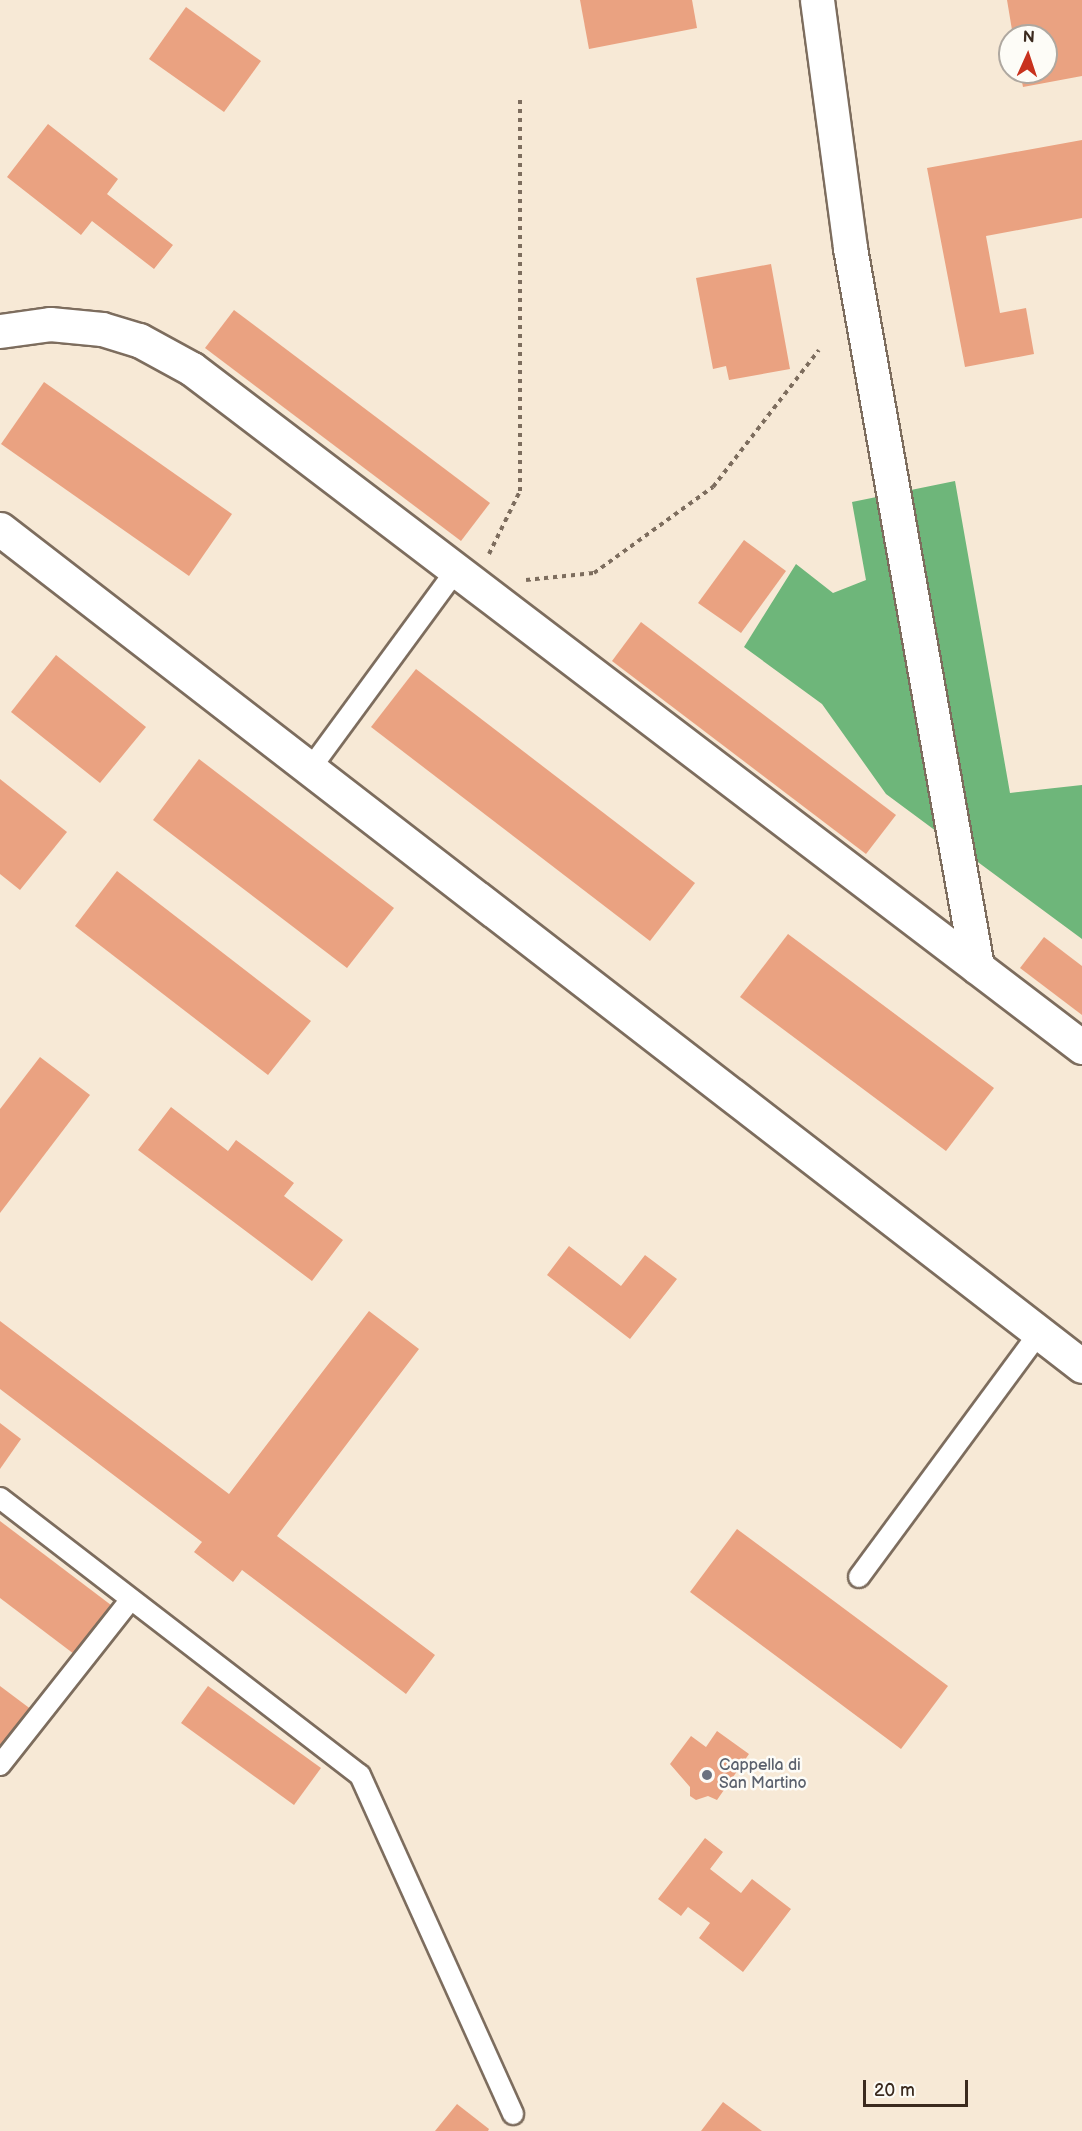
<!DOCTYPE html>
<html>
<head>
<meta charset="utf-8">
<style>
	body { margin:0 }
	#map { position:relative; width:1082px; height:2131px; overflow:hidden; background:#f7e9d6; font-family:"Balsamiq Sans",sans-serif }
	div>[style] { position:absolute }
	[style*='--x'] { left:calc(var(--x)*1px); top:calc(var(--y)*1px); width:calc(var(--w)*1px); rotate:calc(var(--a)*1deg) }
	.forest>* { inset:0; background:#6eb67a }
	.building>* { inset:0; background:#eaa281 }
	.path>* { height:4px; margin-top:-2px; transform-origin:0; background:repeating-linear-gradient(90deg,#7d6d5e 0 4.5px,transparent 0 9px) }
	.roads { filter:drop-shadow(2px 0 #7d6d5e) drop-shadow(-2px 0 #7d6d5e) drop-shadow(0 2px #7d6d5e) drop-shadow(0 -2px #7d6d5e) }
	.service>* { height:20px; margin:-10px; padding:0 10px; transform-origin:10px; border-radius:10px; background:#fff }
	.minor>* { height:33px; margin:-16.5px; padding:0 16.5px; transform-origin:16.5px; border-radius:16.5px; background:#fff }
	.dots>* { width:16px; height:16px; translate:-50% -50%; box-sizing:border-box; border:3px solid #fdfcf7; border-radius:50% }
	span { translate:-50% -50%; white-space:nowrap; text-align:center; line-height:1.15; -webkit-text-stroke:5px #fdfcf7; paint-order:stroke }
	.worship-label { font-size:16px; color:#5b616d }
	.left { translate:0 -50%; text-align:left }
	.north { position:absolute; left:998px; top:24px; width:60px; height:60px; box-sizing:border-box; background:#fdfcf7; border:2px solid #afa8a0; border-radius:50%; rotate:3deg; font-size:16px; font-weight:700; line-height:24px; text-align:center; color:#3b2a1e }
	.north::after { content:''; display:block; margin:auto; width:21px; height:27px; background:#c8321e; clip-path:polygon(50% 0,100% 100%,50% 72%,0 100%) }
	.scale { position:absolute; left:863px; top:2080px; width:105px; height:27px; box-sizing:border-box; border:3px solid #3b2a1e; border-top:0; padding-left:8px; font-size:18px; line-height:21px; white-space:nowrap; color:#3b2a1e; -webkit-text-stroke:4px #fdfcf7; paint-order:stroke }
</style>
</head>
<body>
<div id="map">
	<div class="forest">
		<i style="clip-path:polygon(955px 481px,1010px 793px,1082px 785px,1082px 939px,886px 794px,822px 704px,744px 647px,796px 564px,833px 593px,866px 580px,852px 502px)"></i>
	</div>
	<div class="building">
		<i style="clip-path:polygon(580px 0,692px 0,697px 28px,589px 49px)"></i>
		<i style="clip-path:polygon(1007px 0,1082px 0,1082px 76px,1023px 87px,1020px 72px,1046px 72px,1046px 36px,1013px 36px)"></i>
		<i style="clip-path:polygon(186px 7px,261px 61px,224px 112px,149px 59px)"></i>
		<i style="clip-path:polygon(48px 124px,118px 179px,107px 194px,173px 245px,154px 269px,92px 221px,81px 235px,7px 177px)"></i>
		<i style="clip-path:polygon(1082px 140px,1082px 218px,986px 236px,1000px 313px,1026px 308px,1034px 354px,965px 367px,927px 168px)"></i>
		<i style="clip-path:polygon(771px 264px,790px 369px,729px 380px,726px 366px,713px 369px,696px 278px)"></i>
		<i style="clip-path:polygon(234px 310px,490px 503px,461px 541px,205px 348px)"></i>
		<i style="clip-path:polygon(44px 382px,232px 514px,189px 576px,1px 444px)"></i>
		<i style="clip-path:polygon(744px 540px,786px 571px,741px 633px,698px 603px)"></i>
		<i style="clip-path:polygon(641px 622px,896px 815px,866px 854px,612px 661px)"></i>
		<i style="clip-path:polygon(56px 655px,146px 727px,100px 783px,11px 712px)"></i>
		<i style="clip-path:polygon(416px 669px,695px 883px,650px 941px,371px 727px)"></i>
		<i style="clip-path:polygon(199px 759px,394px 908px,347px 968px,153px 820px)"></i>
		<i style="clip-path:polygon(0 779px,67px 832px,20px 890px,0 874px)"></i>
		<i style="clip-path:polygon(117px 871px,311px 1021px,268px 1075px,75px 926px)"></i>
		<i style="clip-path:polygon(788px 934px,994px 1088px,946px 1151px,740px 997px)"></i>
		<i style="clip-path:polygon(1044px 937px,1082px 966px,1082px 1015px,1020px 968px)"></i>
		<i style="clip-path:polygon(40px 1057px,90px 1095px,0 1213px,0 1109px)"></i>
		<i style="clip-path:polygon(171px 1107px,228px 1151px,236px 1140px,294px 1183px,284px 1196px,343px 1240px,312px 1281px,138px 1150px)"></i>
		<i style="clip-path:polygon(569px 1246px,621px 1286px,645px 1255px,677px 1279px,630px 1339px,547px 1275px)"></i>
		<i style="clip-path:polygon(369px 1311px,419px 1349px,277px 1536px,435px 1655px,406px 1694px,242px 1570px,233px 1582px,194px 1552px,202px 1542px,0 1389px,0 1321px,229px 1494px)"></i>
		<i style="clip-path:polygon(0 1423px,21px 1439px,0 1469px)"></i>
		<i style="clip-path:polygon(0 1521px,111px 1605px,74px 1654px,0 1598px)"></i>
		<i style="clip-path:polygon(737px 1529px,948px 1686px,901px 1749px,690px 1592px)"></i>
		<i style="clip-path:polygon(0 1686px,32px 1710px,0 1753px)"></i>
		<i style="clip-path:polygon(208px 1686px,321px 1768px,294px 1805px,181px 1723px)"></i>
		<i style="clip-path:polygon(717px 1731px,749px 1754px,717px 1800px,708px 1796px,696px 1800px,690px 1796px,690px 1787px,670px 1764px,691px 1736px,706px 1747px)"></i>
		<i style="clip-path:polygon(705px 1838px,723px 1852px,710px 1869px,741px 1893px,752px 1879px,791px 1909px,743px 1972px,699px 1938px,710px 1923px,688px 1907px,681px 1916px,658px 1899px)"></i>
		<i style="clip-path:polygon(723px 2102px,762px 2131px,701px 2131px)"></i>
		<i style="clip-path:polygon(457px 2104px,489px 2129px,488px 2131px,435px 2131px)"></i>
	</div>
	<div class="path">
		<i style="--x:489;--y:554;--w:70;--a:-63.8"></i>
		<i style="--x:520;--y:491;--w:394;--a:-90"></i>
		<i style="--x:526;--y:580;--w:68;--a:-5.9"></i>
		<i style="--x:594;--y:573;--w:147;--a:-35.9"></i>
		<i style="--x:713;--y:487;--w:173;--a:-52.3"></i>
	</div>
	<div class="roads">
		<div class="service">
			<i style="--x:310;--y:769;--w:247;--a:-53.7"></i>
			<i style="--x:0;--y:1498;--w:454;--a:37.6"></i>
			<i style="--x:360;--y:1775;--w:372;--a:65.7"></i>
			<i style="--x:859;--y:1577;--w:303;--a:-53.6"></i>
			<i style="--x:0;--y:1765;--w:211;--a:-51.7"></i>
		</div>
		<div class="minor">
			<i style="--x:817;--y:0;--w:250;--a:82.4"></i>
			<i style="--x:850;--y:248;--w:730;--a:79.98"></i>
			<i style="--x:0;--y:331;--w:50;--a:-8"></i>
			<i style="--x:50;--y:324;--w:52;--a:5.5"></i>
			<i style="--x:102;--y:329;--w:39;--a:17"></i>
			<i style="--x:139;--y:340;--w:60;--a:28.7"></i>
			<i style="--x:192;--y:369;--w:1119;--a:37.3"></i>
			<i style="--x:0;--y:529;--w:1368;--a:37.72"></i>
		</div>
	</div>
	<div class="dots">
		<i style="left:707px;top:1775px;background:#6b7280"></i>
	</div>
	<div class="worship-label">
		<span class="left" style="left:719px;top:1775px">Cappella di<br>San Martino</span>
	</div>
	<div class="north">N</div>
	<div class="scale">20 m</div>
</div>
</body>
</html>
